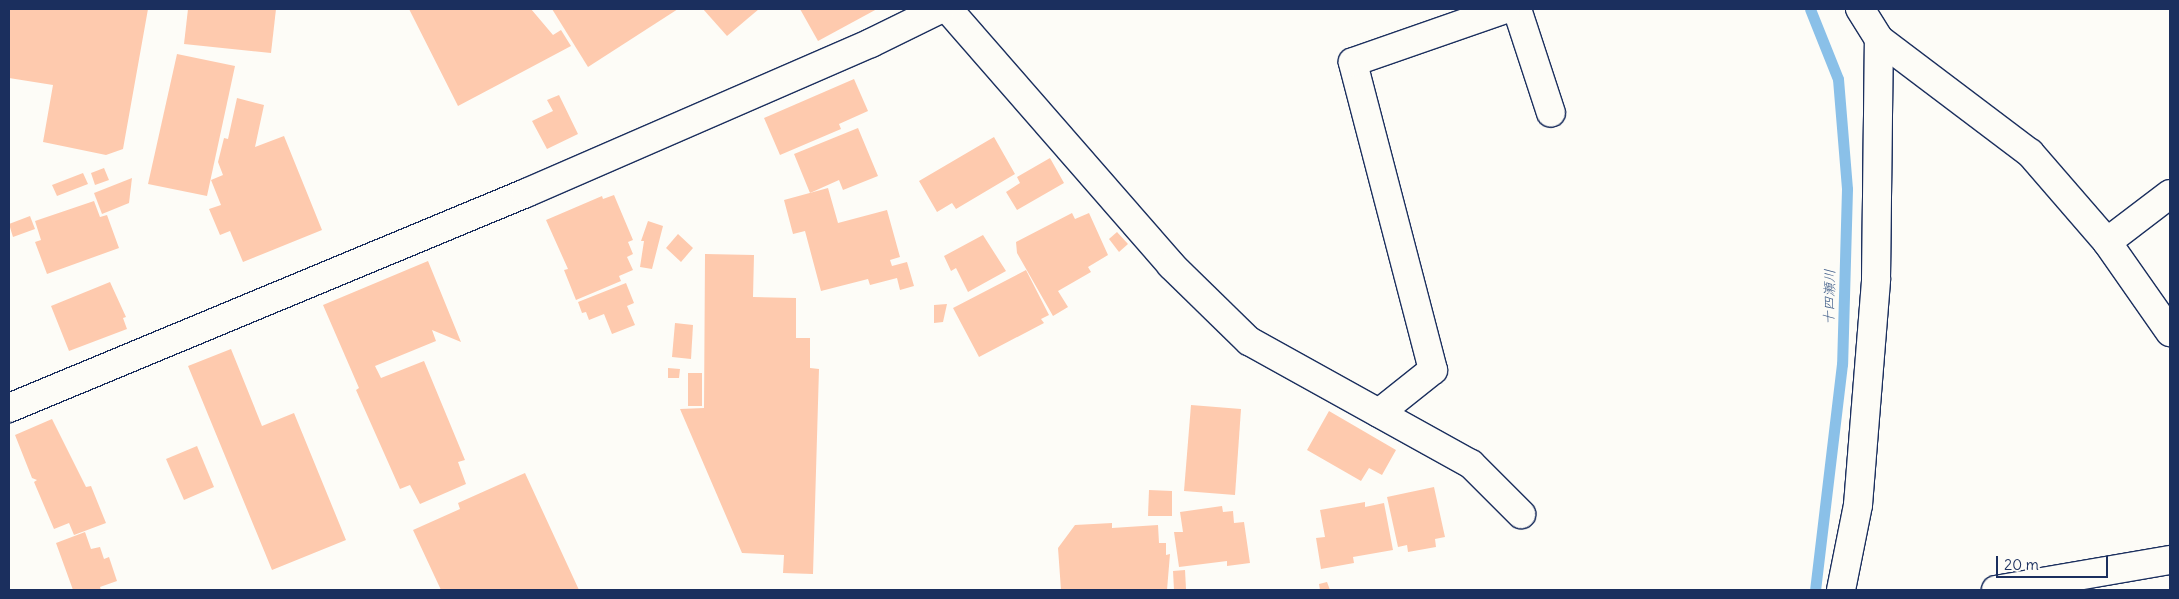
<!DOCTYPE html>
<html>
<head>
<meta charset="utf-8">
<style>
	body { margin:0 }
	#map { position:relative; width:2179px; height:599px; overflow:hidden; background:#fdfcf7; font-family:Delius,"Klee One",sans-serif }
	div>[style] { position:absolute }
	[style*='--x'] { left:calc(var(--x)*1px); top:calc(var(--y)*1px); width:calc(var(--w)*1px); rotate:calc(var(--a)*1deg) }
	.stream>* { height:11px; margin:-5.5px; padding:0 5.5px; transform-origin:5.5px; border-radius:5.5px; background:#8ac0e8 }
	.building>* { inset:0; background:#fecaae }
	.roads { filter:drop-shadow(1px 0 #1b2f5e) drop-shadow(-1px 0 #1b2f5e) drop-shadow(0 1px #1b2f5e) drop-shadow(0 -1px #1b2f5e) }
	.minor>* { height:28px; margin:-14px; padding:0 14px; transform-origin:14px; border-radius:14px; background:#fdfcf7 }
	.tertiary>* { height:28px; margin:-14px; padding:0 14px; transform-origin:14px; border-radius:14px; background:#fdfcf7 }
	span { translate:-50% -50%; white-space:nowrap; text-align:center; line-height:1.15; -webkit-text-stroke:4.5px #fdfcf7; paint-order:stroke }
	.water-label { font-size:14px; color:#3c5a87; font-style:italic }
	.frame { position:absolute; inset:0; border:10px solid #1b2f5e; pointer-events:none }
	.scale { position:absolute; left:1996px; top:556px; width:112px; height:22px; box-sizing:border-box; border:2px solid #1b2f5e; border-top:0; padding-left:6px; font-size:15px; line-height:18px; white-space:nowrap; color:#1b2f5e; -webkit-text-stroke:4px #fdfcf7; paint-order:stroke }
</style>
</head>
<body>
<div id="map">
	<div class="stream">
		<i style="--x:1810;--y:9;--w:75;--a:68.2"></i>
		<i style="--x:1838;--y:79;--w:110;--a:85.3"></i>
		<i style="--x:1847;--y:189;--w:175;--a:91.6"></i>
		<i style="--x:1842;--y:364;--w:228;--a:96.8"></i>
	</div>
	<div class="building">
		<i style="clip-path:polygon(9px 9px,148px 9px,123px 149px,106px 155px,43px 142px,53px 85px,9px 78px)"></i>
		<i style="clip-path:polygon(188px 9px,276px 9px,271px 53px,184px 44px)"></i>
		<i style="clip-path:polygon(409px 9px,531px 9px,553px 35px,561px 30px,571px 46px,458px 106px)"></i>
		<i style="clip-path:polygon(552px 9px,678px 9px,588px 67px)"></i>
		<i style="clip-path:polygon(703px 9px,759px 9px,727px 36px)"></i>
		<i style="clip-path:polygon(800px 9px,877px 9px,818px 41px)"></i>
		<i style="clip-path:polygon(177px 54px,235px 66px,207px 196px,148px 184px)"></i>
		<i style="clip-path:polygon(854px 79px,868px 111px,839px 124px,841px 129px,780px 155px,764px 118px)"></i>
		<i style="clip-path:polygon(559px 95px,578px 134px,547px 149px,532px 121px,553px 111px,547px 100px)"></i>
		<i style="clip-path:polygon(237px 98px,264px 105px,255px 147px,284px 136px,322px 230px,243px 262px,230px 231px,220px 235px,209px 209px,221px 205px,211px 180px,223px 175px,218px 162px,224px 138px,228px 139px)"></i>
		<i style="clip-path:polygon(858px 128px,878px 176px,843px 190px,839px 180px,810px 193px,794px 154px)"></i>
		<i style="clip-path:polygon(994px 137px,1015px 174px,956px 209px,952px 203px,937px 212px,919px 181px)"></i>
		<i style="clip-path:polygon(1050px 158px,1064px 183px,1017px 210px,1006px 192px,1020px 183px,1017px 177px)"></i>
		<i style="clip-path:polygon(104px 168px,109px 180px,95px 185px,91px 173px)"></i>
		<i style="clip-path:polygon(83px 173px,88px 184px,57px 196px,52px 185px)"></i>
		<i style="clip-path:polygon(132px 178px,129px 203px,102px 214px,94px 193px)"></i>
		<i style="clip-path:polygon(828px 188px,838px 223px,887px 210px,900px 257px,890px 260px,892px 266px,907px 262px,914px 286px,900px 290px,897px 278px,870px 285px,868px 279px,821px 291px,805px 231px,793px 234px,784px 200px)"></i>
		<i style="clip-path:polygon(614px 195px,633px 240px,628px 242px,633px 254px,627px 257px,633px 270px,619px 276px,621px 281px,576px 300px,564px 270px,568px 269px,546px 220px,602px 196px,603px 199px)"></i>
		<i style="clip-path:polygon(94px 201px,100px 217px,107px 215px,119px 248px,47px 274px,35px 242px,41px 240px,35px 221px)"></i>
		<i style="clip-path:polygon(1072px 213px,1075px 219px,1089px 213px,1108px 255px,1088px 267px,1091px 272px,1058px 291px,1068px 307px,1053px 316px,1017px 253px,1016px 242px)"></i>
		<i style="clip-path:polygon(30px 216px,35px 229px,13px 237px,9px 224px)"></i>
		<i style="clip-path:polygon(648px 221px,663px 226px,652px 269px,640px 267px,644px 241px,641px 241px)"></i>
		<i style="clip-path:polygon(1117px 232px,1128px 244px,1119px 252px,1109px 239px)"></i>
		<i style="clip-path:polygon(678px 234px,693px 248px,681px 262px,666px 248px)"></i>
		<i style="clip-path:polygon(983px 235px,1006px 271px,968px 292px,956px 268px,951px 271px,944px 256px)"></i>
		<i style="clip-path:polygon(705px 254px,754px 255px,753px 297px,796px 298px,796px 338px,810px 338px,810px 368px,819px 369px,813px 574px,783px 573px,784px 555px,742px 553px,680px 409px,704px 408px)"></i>
		<i style="clip-path:polygon(428px 261px,461px 342px,432px 330px,436px 341px,375px 366px,381px 378px,424px 361px,465px 460px,458px 462px,466px 484px,420px 504px,410px 485px,400px 489px,356px 390px,359px 388px,323px 305px)"></i>
		<i style="clip-path:polygon(1026px 270px,1049px 315px,1041px 319px,1044px 323px,979px 357px,953px 308px)"></i>
		<i style="clip-path:polygon(110px 282px,126px 317px,123px 318px,127px 329px,69px 351px,51px 306px)"></i>
		<i style="clip-path:polygon(626px 283px,634px 303px,627px 306px,635px 325px,612px 334px,604px 314px,589px 320px,586px 312px,582px 313px,578px 302px)"></i>
		<i style="clip-path:polygon(947px 304px,943px 322px,934px 323px,934px 305px)"></i>
		<i style="clip-path:polygon(675px 323px,693px 325px,691px 359px,672px 357px)"></i>
		<i style="clip-path:polygon(231px 349px,262px 426px,294px 413px,346px 540px,272px 570px,188px 366px)"></i>
		<i style="clip-path:polygon(668px 368px,680px 369px,679px 378px,668px 378px)"></i>
		<i style="clip-path:polygon(688px 373px,702px 373px,702px 406px,688px 406px)"></i>
		<i style="clip-path:polygon(1191px 405px,1241px 409px,1235px 495px,1184px 491px)"></i>
		<i style="clip-path:polygon(1329px 411px,1396px 450px,1382px 475px,1369px 468px,1361px 481px,1307px 450px)"></i>
		<i style="clip-path:polygon(52px 419px,86px 487px,91px 486px,106px 523px,74px 535px,69px 523px,54px 529px,34px 482px,37px 480px,32px 478px,15px 435px)"></i>
		<i style="clip-path:polygon(197px 446px,214px 487px,184px 500px,166px 459px)"></i>
		<i style="clip-path:polygon(525px 473px,579px 590px,441px 590px,413px 530px,460px 509px,458px 503px)"></i>
		<i style="clip-path:polygon(1434px 487px,1445px 537px,1435px 539px,1436px 547px,1408px 552px,1407px 545px,1398px 547px,1387px 497px)"></i>
		<i style="clip-path:polygon(1149px 490px,1172px 491px,1172px 516px,1148px 516px)"></i>
		<i style="clip-path:polygon(1365px 502px,1365px 507px,1384px 503px,1393px 550px,1353px 557px,1354px 563px,1321px 569px,1316px 538px,1325px 537px,1320px 510px)"></i>
		<i style="clip-path:polygon(1222px 506px,1223px 512px,1233px 511px,1234px 523px,1244px 522px,1250px 563px,1227px 566px,1227px 561px,1179px 567px,1174px 532px,1183px 532px,1180px 512px)"></i>
		<i style="clip-path:polygon(1112px 523px,1112px 528px,1158px 525px,1159px 543px,1166px 543px,1166px 555px,1170px 554px,1167px 590px,1061px 590px,1058px 548px,1075px 525px)"></i>
		<i style="clip-path:polygon(85px 532px,91px 549px,100px 547px,104px 559px,109px 557px,117px 581px,100px 587px,101px 590px,73px 590px,56px 543px)"></i>
		<i style="clip-path:polygon(1185px 570px,1186px 589px,1174px 590px,1173px 571px)"></i>
		<i style="clip-path:polygon(1327px 582px,1330px 590px,1320px 590px,1319px 584px)"></i>
	</div>
	<div class="roads">
		<div class="minor">
			<i style="--x:948;--y:9;--w:340;--a:48.9"></i>
			<i style="--x:1171;--y:265;--w:109;--a:44.3"></i>
			<i style="--x:1249;--y:341;--w:254;--a:29"></i>
			<i style="--x:1471;--y:464;--w:71;--a:45"></i>
			<i style="--x:1517;--y:9;--w:109;--a:71.9"></i>
			<i style="--x:1879;--y:39;--w:189;--a:37.1"></i>
			<i style="--x:2030;--y:153;--w:118;--a:49.1"></i>
			<i style="--x:2107;--y:242;--w:110;--a:55"></i>
			<i style="--x:2107;--y:242;--w:79;--a:-37.3"></i>
			<i style="--x:1379;--y:413;--w:69;--a:-38.5"></i>
			<i style="--x:1433;--y:370;--w:318;--a:-104.6"></i>
			<i style="--x:1353;--y:62;--w:161;--a:-19.2"></i>
			<i style="--x:1841;--y:590;--w:87;--a:-78.7"></i>
			<i style="--x:1858;--y:505;--w:227;--a:-85.4"></i>
			<i style="--x:1876;--y:279;--w:240;--a:-89.3"></i>
			<i style="--x:1879;--y:39;--w:36;--a:-122"></i>
			<i style="--x:1996;--y:590;--w:177;--a:-9.8"></i>
		</div>
		<div class="tertiary">
			<i style="--x:9;--y:408;--w:560;--a:-22.58"></i>
			<i style="--x:526;--y:193;--w:376;--a:-23.5"></i>
			<i style="--x:871;--y:43;--w:77;--a:-26.2"></i>
		</div>
	</div>
	<div class="water-label">
		<span style="left:1829px;top:297px;rotate:-89deg">十四瀬川</span>
	</div>
	<div class="frame"></div>
	<div class="scale">20 m</div>
</div>
</body>
</html>
